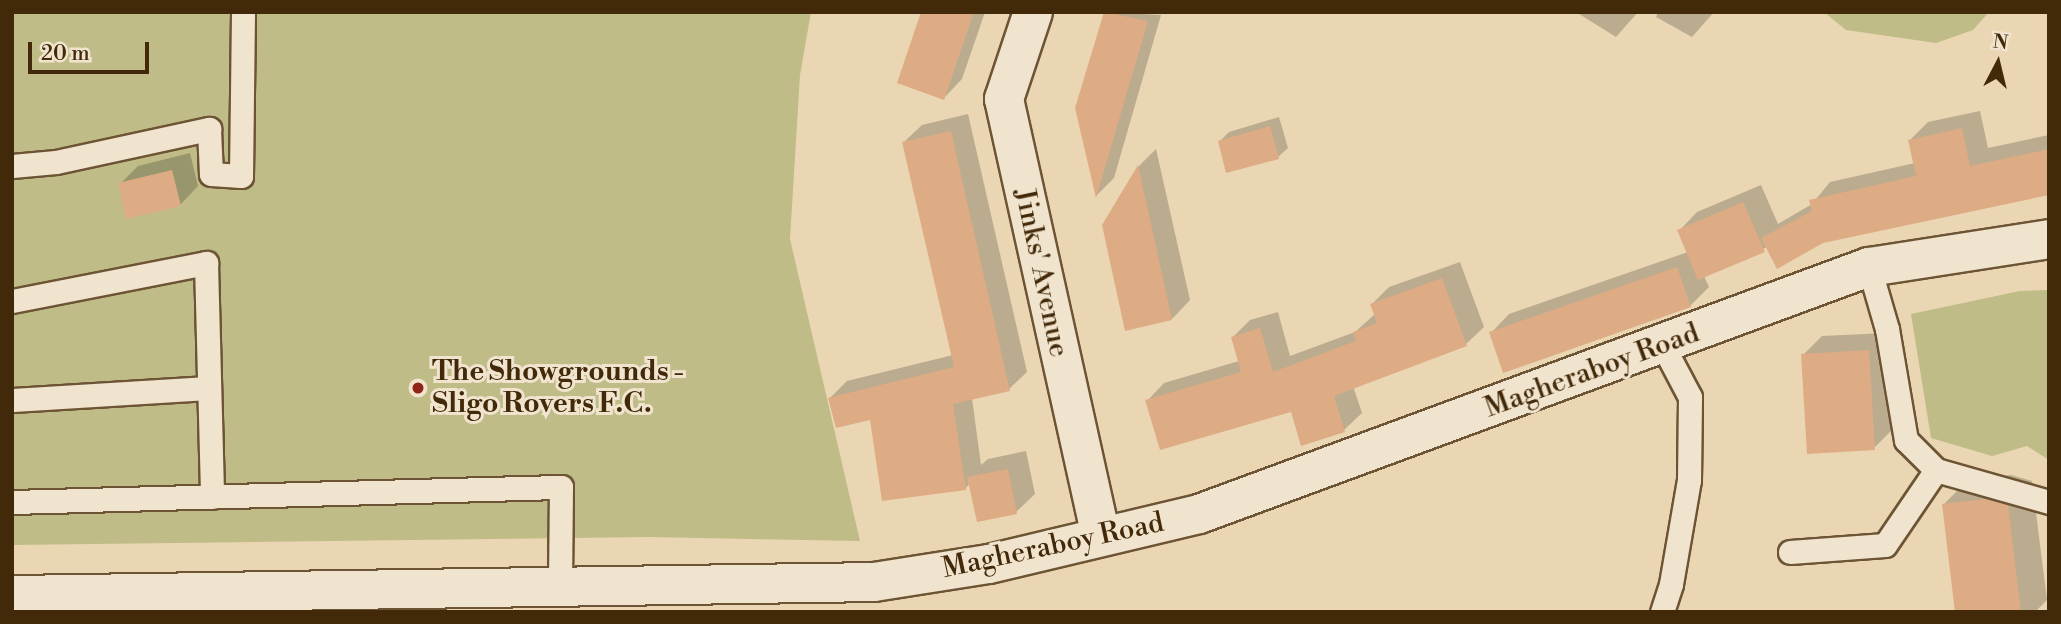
<!DOCTYPE html>
<html>
<head>
<meta charset="utf-8">
<style>
	body { margin:0 }
	#map { position:relative; width:2061px; height:624px; overflow:hidden; background:#ead6b3; font-family:"Libre Bodoni",serif }
	div>[style] { position:absolute }
	[style*='--x'] { left:calc(var(--x)*1px); top:calc(var(--y)*1px); width:calc(var(--w)*1px); rotate:calc(var(--a)*1deg) }
	.green>* { inset:0; background:#bfbc87 }
	.shadow>* { inset:0; background:#0003 }
	.building>* { inset:0; background:#deac84 }
	.roads { filter:drop-shadow(2px 0 #6c5434) drop-shadow(-2px 0 #6c5434) drop-shadow(0 2px #6c5434) drop-shadow(0 -2px #6c5434) }
	.lane>* { height:23px; margin:-11.5px; padding:0 11.5px; transform-origin:11.5px; border-radius:11.5px; background:#f1e4ce }
	.street>* { height:38px; margin:-19px; padding:0 19px; transform-origin:19px; border-radius:19px; background:#f1e4ce }
	.secondary>* { height:38px; margin:-19px; padding:0 19px; transform-origin:19px; border-radius:19px; background:#f1e4ce }
	.dots>* { width:19px; height:19px; translate:-50% -50%; box-sizing:border-box; border:4px solid #f1e4ce; border-radius:50% }
	span { translate:-50% -50%; white-space:nowrap; text-align:center; line-height:1.15; -webkit-text-stroke:6px #f1e4ce; paint-order:stroke }
	.street-label { font-size:28px; color:#422909 }
	.poi-label { font-size:28px; color:#422909; font-weight:700 }
	.left { translate:0 -50%; text-align:left }
	.frame { position:absolute; inset:0; border:14px solid #422909; pointer-events:none }
	.north { position:absolute; left:1963px; top:28px; width:70px; height:70px; -webkit-text-stroke:5px #f1e4ce; paint-order:stroke; rotate:7deg; font-size:19px; font-weight:700; line-height:28px; text-align:center; color:#422909 }
	.north::after { content:''; display:block; margin:auto; width:24px; height:32px; background:#422909; clip-path:polygon(50% 0,100% 100%,50% 72%,0 100%) }
	.scale { position:absolute; left:28px; top:42px; width:121px; height:32px; box-sizing:border-box; border:4px solid #422909; border-top:0; padding-left:9px; font-size:21px; line-height:24px; white-space:nowrap; color:#422909; -webkit-text-stroke:5px #f1e4ce; paint-order:stroke }
</style>
</head>
<body>
<div id="map">
	<div class="green">
		<i style="clip-path:polygon(12px 12px,811px 12px,800px 75px,790px 239px,860px 541px,649px 537px,12px 545px)"></i>
		<i style="clip-path:polygon(1824px 12px,1989px 12px,1973px 30px,1936px 43px,1846px 30px)"></i>
		<i style="clip-path:polygon(2049px 290px,2049px 460px,2027px 446px,1992px 456px,1931px 438px,1911px 314px,2020px 291px)"></i>
	</div>
	<div class="shadow">
		<i style="clip-path:polygon(922px 12px,985px 12px,962px 79px,944px 98px)"></i>
		<i style="clip-path:polygon(1105px 12px,1161px 15px,1114px 178px,1097px 195px,1077px 108px)"></i>
		<i style="clip-path:polygon(1576px 12px,1638px 12px,1616px 37px)"></i>
		<i style="clip-path:polygon(1658px 12px,1714px 12px,1692px 37px,1656px 17px)"></i>
		<i style="clip-path:polygon(1980px 111px,1988px 148px,2049px 135px,2049px 194px,1822px 242px,1767px 247px,1704px 276px,1709px 287px,1690px 306px,1491px 333px,1509px 314px,1688px 252px,1679px 231px,1697px 212px,1761px 185px,1778px 224px,1812px 204px,1830px 182px,1915px 163px,1910px 140px,1928px 122px)"></i>
		<i style="clip-path:polygon(968px 114px,1027px 372px,1009px 389px,972px 398px,981px 465px,988px 459px,1026px 451px,1035px 494px,1016px 512px,970px 483px,965px 489px,871px 417px,830px 398px,847px 381px,953px 355px,904px 142px,922px 125px)"></i>
		<i style="clip-path:polygon(1279px 117px,1288px 148px,1278px 157px,1220px 141px,1229px 132px)"></i>
		<i style="clip-path:polygon(1156px 149px,1190px 300px,1172px 319px,1104px 225px,1139px 166px)"></i>
		<i style="clip-path:polygon(190px 153px,198px 186px,180px 205px,120px 184px,138px 166px)"></i>
		<i style="clip-path:polygon(1460px 262px,1484px 327px,1466px 344px,1353px 386px,1362px 413px,1344px 430px,1292px 409px,1147px 401px,1164px 383px,1239px 361px,1233px 337px,1250px 320px,1278px 312px,1290px 356px,1355px 332px,1375px 314px,1372px 304px,1389px 287px)"></i>
		<i style="clip-path:polygon(1886px 333px,1892px 430px,1874px 448px,1803px 355px,1822px 336px)"></i>
		<i style="clip-path:polygon(2011px 475px,2032px 481px,2047px 600px,2035px 612px,1957px 612px,1944px 504px,1968px 480px)"></i>
	</div>
	<div class="building">
		<i style="clip-path:polygon(921px 12px,974px 12px,944px 100px,897px 83px)"></i>
		<i style="clip-path:polygon(1104px 12px,1148px 21px,1096px 198px,1075px 108px)"></i>
		<i style="clip-path:polygon(1270px 126px,1279px 159px,1226px 173px,1218px 141px)"></i>
		<i style="clip-path:polygon(1962px 128px,1970px 166px,2049px 149px,2049px 195px,1823px 243px,1777px 269px,1761px 238px,1812px 211px,1809px 200px,1916px 176px,1908px 140px)"></i>
		<i style="clip-path:polygon(951px 131px,1010px 391px,953px 404px,966px 490px,882px 501px,870px 420px,836px 428px,828px 398px,954px 367px,902px 142px)"></i>
		<i style="clip-path:polygon(1138px 165px,1172px 320px,1125px 331px,1102px 225px)"></i>
		<i style="clip-path:polygon(172px 170px,181px 206px,126px 219px,118px 183px)"></i>
		<i style="clip-path:polygon(1743px 202px,1765px 252px,1698px 280px,1677px 230px)"></i>
		<i style="clip-path:polygon(1677px 267px,1691px 307px,1503px 373px,1489px 332px)"></i>
		<i style="clip-path:polygon(1442px 278px,1467px 346px,1334px 396px,1345px 432px,1301px 446px,1291px 412px,1160px 450px,1145px 400px,1241px 372px,1231px 337px,1260px 328px,1273px 372px,1356px 341px,1353px 332px,1377px 323px,1370px 304px)"></i>
		<i style="clip-path:polygon(1869px 350px,1875px 450px,1807px 454px,1801px 354px)"></i>
		<i style="clip-path:polygon(1008px 469px,1017px 514px,977px 522px,967px 477px)"></i>
		<i style="clip-path:polygon(1986px 499px,2008px 505px,2021px 612px,1955px 612px,1942px 504px)"></i>
	</div>
	<div class="roads">
		<div class="lane">
			<i style="--x:12;--y:166;--w:44;--a:-5.2"></i>
			<i style="--x:56;--y:162;--w:157;--a:-12.2"></i>
			<i style="--x:209;--y:129;--w:45;--a:87.5"></i>
			<i style="--x:211;--y:174;--w:30;--a:4"></i>
			<i style="--x:241;--y:176;--w:164;--a:-89.3"></i>
			<i style="--x:1869;--y:267;--w:65;--a:73.8"></i>
			<i style="--x:1887;--y:329;--w:113;--a:80.3"></i>
			<i style="--x:1906;--y:440;--w:42;--a:45"></i>
			<i style="--x:1936;--y:470;--w:117;--a:15.8"></i>
			<i style="--x:12;--y:301;--w:198;--a:-11.1"></i>
			<i style="--x:206;--y:263;--w:234;--a:88.5"></i>
			<i style="--x:12;--y:400;--w:197;--a:-3.5"></i>
			<i style="--x:12;--y:502;--w:549;--a:-1.57"></i>
			<i style="--x:561;--y:487;--w:102;--a:90.6"></i>
			<i style="--x:1790;--y:552;--w:95;--a:-4.2"></i>
			<i style="--x:1885;--y:545;--w:91;--a:-55.8"></i>
			<i style="--x:1662;--y:612;--w:29;--a:-72"></i>
			<i style="--x:1671;--y:584;--w:106;--a:-80.2"></i>
			<i style="--x:1689;--y:480;--w:83;--a:-89.3"></i>
			<i style="--x:1690;--y:397;--w:58;--a:-117.9"></i>
		</div>
		<div class="street">
			<i style="--x:1033;--y:12;--w:92;--a:108.4"></i>
			<i style="--x:1004;--y:99;--w:448;--a:77.5"></i>
		</div>
		<div class="secondary">
			<i style="--x:12;--y:595;--w:862;--a:-0.86"></i>
			<i style="--x:874;--y:582;--w:116;--a:-8.9"></i>
			<i style="--x:989;--y:564;--w:216;--a:-13.4"></i>
			<i style="--x:1199;--y:514;--w:714;--a:-20.24"></i>
			<i style="--x:1869;--y:267;--w:182;--a:-8.8"></i>
		</div>
	</div>
	<div class="dots">
		<i style="left:418px;top:388px;background:#8f2418"></i>
	</div>
	<div class="street-label">
		<span style="left:1041px;top:273px;rotate:78deg">Jinks' Avenue</span>
		<span style="left:1592px;top:371px;rotate:-20deg">Magheraboy Road</span>
		<span style="left:1053px;top:546px;rotate:-12deg">Magheraboy Road</span>
	</div>
	<div class="poi-label">
		<span class="left" style="left:432px;top:388px">The Showgrounds -<br>Sligo Rovers F.C.</span>
	</div>
	<div class="frame"></div>
	<div class="north">N</div>
	<div class="scale">20 m</div>
</div>
</body>
</html>
